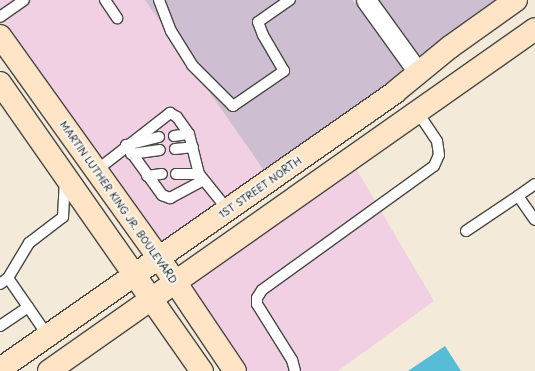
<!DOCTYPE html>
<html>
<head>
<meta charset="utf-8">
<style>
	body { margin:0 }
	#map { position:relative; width:535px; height:371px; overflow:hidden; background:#f3ead9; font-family:"Playpen Sans",sans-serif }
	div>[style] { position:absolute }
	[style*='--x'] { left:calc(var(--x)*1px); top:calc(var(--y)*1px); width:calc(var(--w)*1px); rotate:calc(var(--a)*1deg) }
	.built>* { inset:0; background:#f1d0e3 }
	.industrial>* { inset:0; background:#cebed1 }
	.water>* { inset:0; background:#57bcd5 }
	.roads { filter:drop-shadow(1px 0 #494845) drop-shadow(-1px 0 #494845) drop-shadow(0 1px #494845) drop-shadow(0 -1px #494845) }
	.lane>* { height:10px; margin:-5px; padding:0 5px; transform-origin:5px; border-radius:5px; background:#fff }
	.street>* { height:19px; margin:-9.5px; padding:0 9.5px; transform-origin:9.5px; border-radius:9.5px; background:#fff }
	.secondary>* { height:22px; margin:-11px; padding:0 11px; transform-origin:11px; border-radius:11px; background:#ffe4c6 }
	span { translate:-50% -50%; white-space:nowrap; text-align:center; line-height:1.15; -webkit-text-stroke:4px #f6f6f2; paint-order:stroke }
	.street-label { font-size:10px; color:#2b2b2b }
</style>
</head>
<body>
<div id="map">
	<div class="built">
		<i style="clip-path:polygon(0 0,145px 0,265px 172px,162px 245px,0 18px)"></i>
		<i style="clip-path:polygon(355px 167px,434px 301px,338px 371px,233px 371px,178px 292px)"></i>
	</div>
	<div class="industrial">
		<i style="clip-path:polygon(145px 0,353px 0,405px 71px,265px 172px)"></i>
		<i style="clip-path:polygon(379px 0,499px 0,421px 58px)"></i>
	</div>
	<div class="water">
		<i style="clip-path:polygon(445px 346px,461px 371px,408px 371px)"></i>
	</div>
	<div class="roads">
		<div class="lane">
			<i style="--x:105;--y:0;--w:22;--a:56"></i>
			<i style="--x:159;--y:0;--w:33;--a:69"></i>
			<i style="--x:171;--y:31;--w:40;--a:58"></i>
			<i style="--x:192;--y:65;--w:58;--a:45"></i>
			<i style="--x:233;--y:106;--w:62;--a:-34.5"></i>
			<i style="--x:284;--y:71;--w:42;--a:-120.3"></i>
			<i style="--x:263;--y:35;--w:14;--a:-111"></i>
			<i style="--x:258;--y:22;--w:39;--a:-35"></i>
			<i style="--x:0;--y:17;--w:29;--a:-35"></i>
			<i style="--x:174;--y:136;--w:15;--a:-8"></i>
			<i style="--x:159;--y:137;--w:34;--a:166"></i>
			<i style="--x:126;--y:145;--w:62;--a:54.2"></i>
			<i style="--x:162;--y:195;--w:9;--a:21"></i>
			<i style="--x:170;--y:198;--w:38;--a:-28"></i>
			<i style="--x:175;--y:149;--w:18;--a:-6"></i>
			<i style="--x:131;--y:154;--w:29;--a:-8"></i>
			<i style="--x:97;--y:170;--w:93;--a:-38"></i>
			<i style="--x:170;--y:113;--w:8;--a:30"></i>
			<i style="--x:177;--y:117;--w:21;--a:55"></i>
			<i style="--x:189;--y:134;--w:41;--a:76"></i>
			<i style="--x:199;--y:174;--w:46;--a:51.1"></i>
			<i style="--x:176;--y:174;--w:23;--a:0"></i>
			<i style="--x:147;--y:176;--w:15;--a:-8"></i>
			<i style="--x:518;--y:196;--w:21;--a:-35"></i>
			<i style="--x:466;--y:231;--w:63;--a:-33.9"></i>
			<i style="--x:518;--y:196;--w:29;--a:55"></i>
			<i style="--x:8;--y:278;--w:70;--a:55.4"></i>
			<i style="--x:0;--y:284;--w:10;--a:-37"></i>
			<i style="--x:8;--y:278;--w:41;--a:-59"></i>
			<i style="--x:29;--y:243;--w:43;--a:-37.4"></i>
			<i style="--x:63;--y:217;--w:36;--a:-87"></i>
			<i style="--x:0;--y:326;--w:34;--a:-34"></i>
			<i style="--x:295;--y:371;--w:11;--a:-105"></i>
			<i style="--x:292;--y:360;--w:66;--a:-122"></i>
			<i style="--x:257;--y:304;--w:6;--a:-90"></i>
			<i style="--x:257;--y:298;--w:9;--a:-58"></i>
			<i style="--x:262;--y:290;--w:212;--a:-35.8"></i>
			<i style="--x:434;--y:166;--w:12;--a:-66"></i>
			<i style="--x:439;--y:155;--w:14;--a:-98"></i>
			<i style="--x:437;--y:141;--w:36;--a:-124"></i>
		</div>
		<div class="street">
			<i style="--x:366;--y:0;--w:89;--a:54.2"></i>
		</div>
		<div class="secondary">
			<i style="--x:0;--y:36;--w:273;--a:54.4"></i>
			<i style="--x:159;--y:258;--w:136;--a:56.1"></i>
			<i style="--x:0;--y:83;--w:352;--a:55"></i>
			<i style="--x:0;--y:369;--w:482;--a:-35"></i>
			<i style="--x:395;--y:92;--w:71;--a:-39.3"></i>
			<i style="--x:450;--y:47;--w:81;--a:-35.5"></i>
			<i style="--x:49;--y:371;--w:594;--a:-35.13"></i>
		</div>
	</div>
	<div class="street-label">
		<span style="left:260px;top:187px;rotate:-35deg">1ST STREET NORTH</span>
		<span style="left:119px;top:202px;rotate:55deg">MARTIN LUTHER KING JR. BOULEVARD</span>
	</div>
</div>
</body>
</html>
